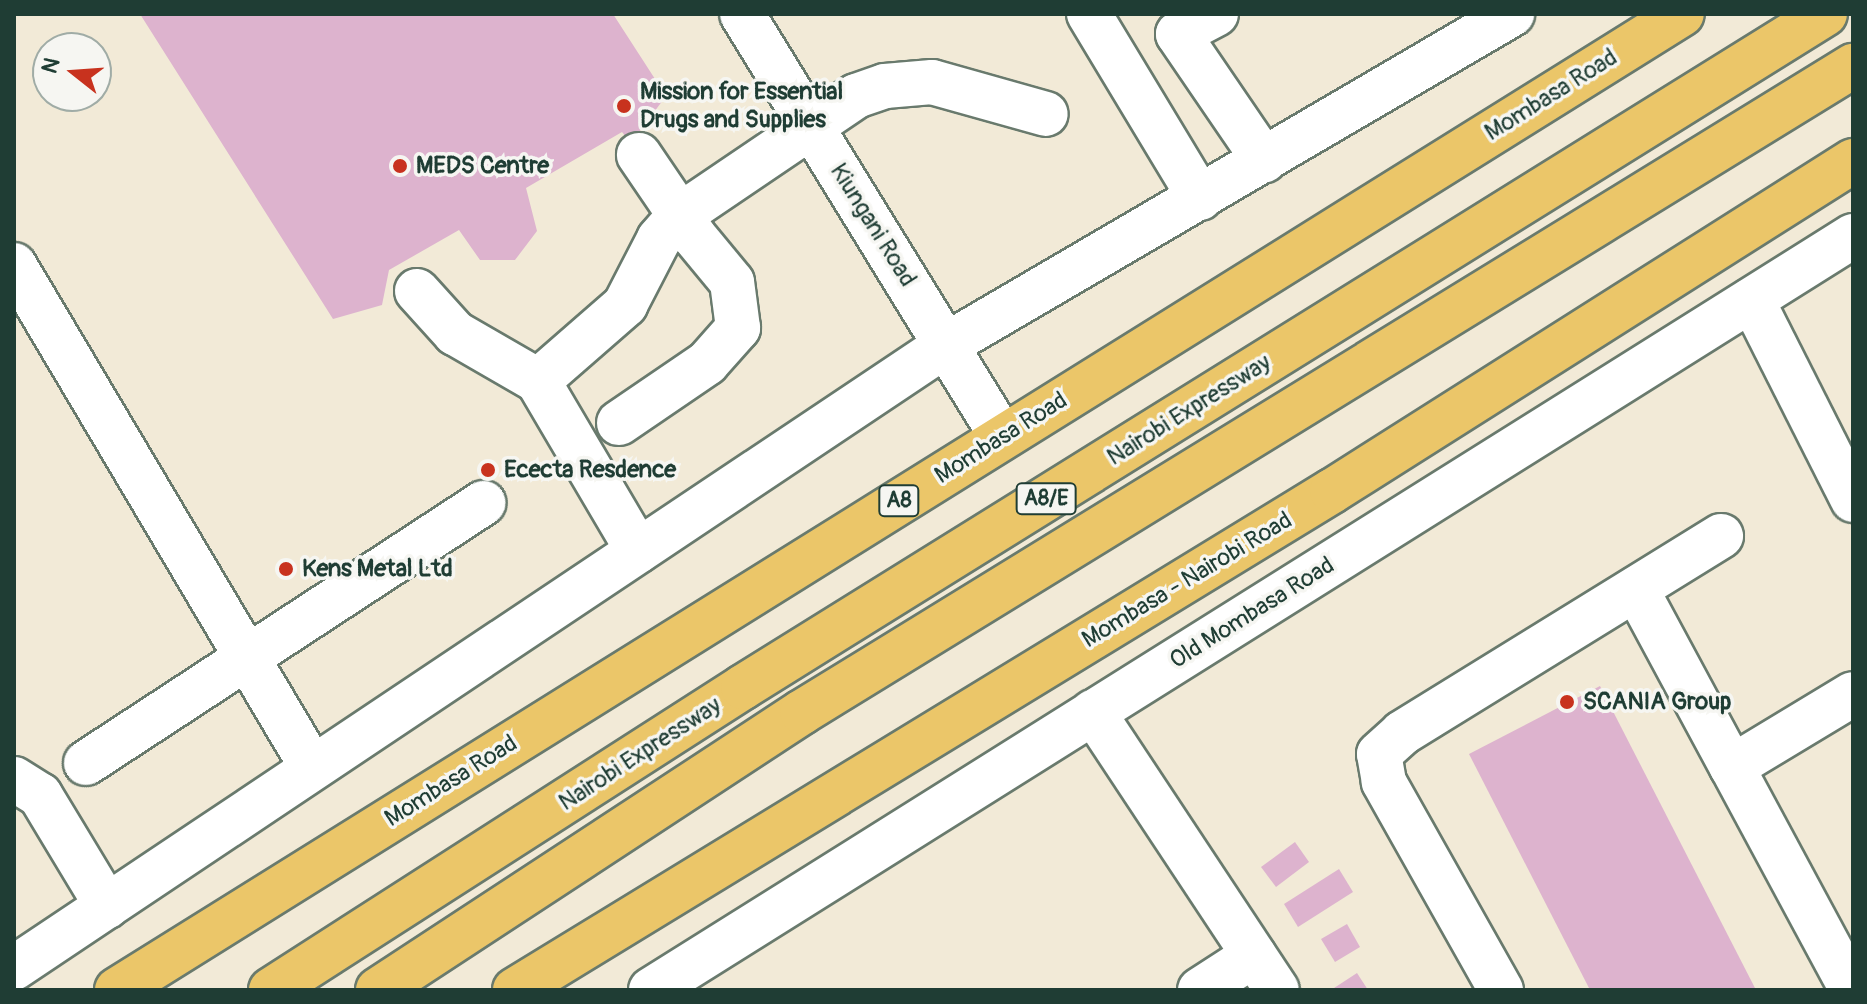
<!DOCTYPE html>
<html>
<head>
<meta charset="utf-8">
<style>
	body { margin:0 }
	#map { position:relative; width:1867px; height:1004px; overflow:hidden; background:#f2ead7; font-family:Pangolin,sans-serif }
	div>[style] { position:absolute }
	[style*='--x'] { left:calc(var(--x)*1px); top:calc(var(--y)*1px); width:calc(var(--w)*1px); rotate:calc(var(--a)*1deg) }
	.building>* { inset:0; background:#ddb3ce }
	.roads { filter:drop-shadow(2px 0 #697a6d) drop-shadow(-2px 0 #697a6d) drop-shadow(0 2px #697a6d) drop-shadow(0 -2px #697a6d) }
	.minor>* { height:44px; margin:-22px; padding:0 22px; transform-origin:22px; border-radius:22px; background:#fff }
	.highway>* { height:44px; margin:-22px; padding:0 22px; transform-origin:22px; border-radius:22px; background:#ebc669 }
	.dots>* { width:22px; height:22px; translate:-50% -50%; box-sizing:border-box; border:4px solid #f6f6f2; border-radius:50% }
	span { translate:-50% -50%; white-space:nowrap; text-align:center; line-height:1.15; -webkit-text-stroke:7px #f6f6f2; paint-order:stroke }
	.shield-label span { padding:2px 6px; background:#f6f6f2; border:2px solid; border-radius:6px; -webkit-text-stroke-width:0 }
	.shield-label { font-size:22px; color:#1f3d34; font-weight:700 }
	.poi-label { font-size:24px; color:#1f3d34; font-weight:700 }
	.left { translate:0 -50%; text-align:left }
	.street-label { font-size:24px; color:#1f3d34 }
	.frame { position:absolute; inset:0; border:16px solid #1f3d34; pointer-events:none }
	.north { position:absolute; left:32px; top:32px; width:80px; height:80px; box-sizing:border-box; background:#f6f6f2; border:2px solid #a0aca6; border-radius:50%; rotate:287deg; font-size:22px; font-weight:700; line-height:32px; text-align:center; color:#1f3d34 }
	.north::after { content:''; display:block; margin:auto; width:28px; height:36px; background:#c8321e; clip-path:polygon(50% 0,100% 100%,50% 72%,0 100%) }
</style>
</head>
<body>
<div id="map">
	<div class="building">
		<i style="clip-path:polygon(140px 14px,613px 14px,666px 96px,631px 143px,622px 132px,526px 188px,537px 231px,515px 260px,480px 260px,459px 230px,389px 270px,382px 305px,333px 319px)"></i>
		<i style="clip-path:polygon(1600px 686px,1756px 990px,1590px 990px,1469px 754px)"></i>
		<i style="clip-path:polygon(1295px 842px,1309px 862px,1276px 887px,1261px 867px)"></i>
		<i style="clip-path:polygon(1339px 869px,1353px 892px,1298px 927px,1284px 904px)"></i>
		<i style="clip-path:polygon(1347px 924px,1360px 947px,1335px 962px,1321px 939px)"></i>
		<i style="clip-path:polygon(1357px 973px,1368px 990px,1331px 990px)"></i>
	</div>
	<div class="roads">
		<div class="minor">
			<i style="--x:742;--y:14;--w:497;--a:58.4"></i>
			<i style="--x:1089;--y:14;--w:215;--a:58.9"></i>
			<i style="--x:1216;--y:14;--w:43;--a:152.2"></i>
			<i style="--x:1178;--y:34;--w:153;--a:55.7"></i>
			<i style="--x:14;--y:265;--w:584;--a:59.31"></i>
			<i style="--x:417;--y:291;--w:57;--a:47.9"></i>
			<i style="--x:455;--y:333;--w:96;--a:30"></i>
			<i style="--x:538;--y:381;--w:197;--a:59.5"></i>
			<i style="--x:1752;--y:300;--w:224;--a:63.2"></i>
			<i style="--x:538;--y:381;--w:116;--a:-41.1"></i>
			<i style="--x:625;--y:305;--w:74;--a:-62.7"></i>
			<i style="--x:659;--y:239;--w:30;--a:-49"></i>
			<i style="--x:679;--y:216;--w:214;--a:-34.1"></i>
			<i style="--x:856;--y:96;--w:31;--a:-19"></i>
			<i style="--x:885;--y:86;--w:47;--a:-4.9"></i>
			<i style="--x:932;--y:82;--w:118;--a:15.7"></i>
			<i style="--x:619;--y:423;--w:107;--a:-34.3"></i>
			<i style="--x:707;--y:363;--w:47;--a:-48.5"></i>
			<i style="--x:738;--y:328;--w:46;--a:-97.4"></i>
			<i style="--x:732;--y:282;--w:60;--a:-129.6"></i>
			<i style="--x:694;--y:236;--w:98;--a:-124.2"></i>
			<i style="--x:1636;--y:589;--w:202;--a:61.7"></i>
			<i style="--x:1732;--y:767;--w:141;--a:-31.1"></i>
			<i style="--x:1093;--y:712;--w:333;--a:56.5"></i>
			<i style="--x:86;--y:763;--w:475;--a:-33.2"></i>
			<i style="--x:1732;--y:767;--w:253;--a:61.7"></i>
			<i style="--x:14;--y:779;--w:31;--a:32"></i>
			<i style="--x:40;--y:795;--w:130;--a:58.9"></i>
			<i style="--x:14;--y:968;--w:1121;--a:-33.76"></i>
			<i style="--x:946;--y:345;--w:656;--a:-30.32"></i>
			<i style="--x:651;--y:990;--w:1419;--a:-32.1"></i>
			<i style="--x:1200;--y:990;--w:64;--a:-32.9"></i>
			<i style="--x:1501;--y:990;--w:239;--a:-119.4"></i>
			<i style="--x:1384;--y:782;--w:28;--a:-100"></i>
			<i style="--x:1379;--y:754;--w:31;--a:-42"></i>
			<i style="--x:1402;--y:733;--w:375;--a:-31.7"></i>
		</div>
		<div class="highway">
			<i style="--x:117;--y:990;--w:1844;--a:-31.95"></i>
			<i style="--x:271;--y:990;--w:561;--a:-32.7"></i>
			<i style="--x:743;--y:687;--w:1274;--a:-31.88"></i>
			<i style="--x:378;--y:990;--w:507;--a:-33.25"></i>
			<i style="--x:802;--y:712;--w:1234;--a:-31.58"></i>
			<i style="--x:515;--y:990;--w:957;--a:-31.42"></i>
			<i style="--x:1332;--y:491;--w:617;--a:-32.35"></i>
		</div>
	</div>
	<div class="dots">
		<i style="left:624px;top:106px;background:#c8321e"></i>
		<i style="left:400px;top:166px;background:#c8321e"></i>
		<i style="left:488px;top:470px;background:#c8321e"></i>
		<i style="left:286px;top:569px;background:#c8321e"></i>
		<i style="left:1567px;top:702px;background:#c8321e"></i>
	</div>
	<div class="shield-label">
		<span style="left:1046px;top:499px">A8/E</span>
		<span style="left:899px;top:501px">A8</span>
	</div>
	<div class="poi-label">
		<span class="left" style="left:640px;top:106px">Mission for Essential<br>Drugs and Supplies</span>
		<span class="left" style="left:416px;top:166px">MEDS Centre</span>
		<span class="left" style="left:504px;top:470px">Ececta Resdence</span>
		<span class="left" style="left:302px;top:569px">Kens Metal Ltd</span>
		<span class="left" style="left:1583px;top:702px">SCANIA Group</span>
	</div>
	<div class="street-label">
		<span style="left:1551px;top:95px;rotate:-32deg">Mombasa Road</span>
		<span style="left:873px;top:225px;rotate:58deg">Kiungani Road</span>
		<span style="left:1189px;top:410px;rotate:-32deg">Nairobi Expressway</span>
		<span style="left:1001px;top:438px;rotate:-32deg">Mombasa Road</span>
		<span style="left:1187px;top:580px;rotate:-31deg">Mombasa - Nairobi Road</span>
		<span style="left:1252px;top:613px;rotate:-32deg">Old Mombasa Road</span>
		<span style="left:640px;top:754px;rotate:-33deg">Nairobi Expressway</span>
		<span style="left:451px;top:781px;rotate:-32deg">Mombasa Road</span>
	</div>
	<div class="frame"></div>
	<div class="north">N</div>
</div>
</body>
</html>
